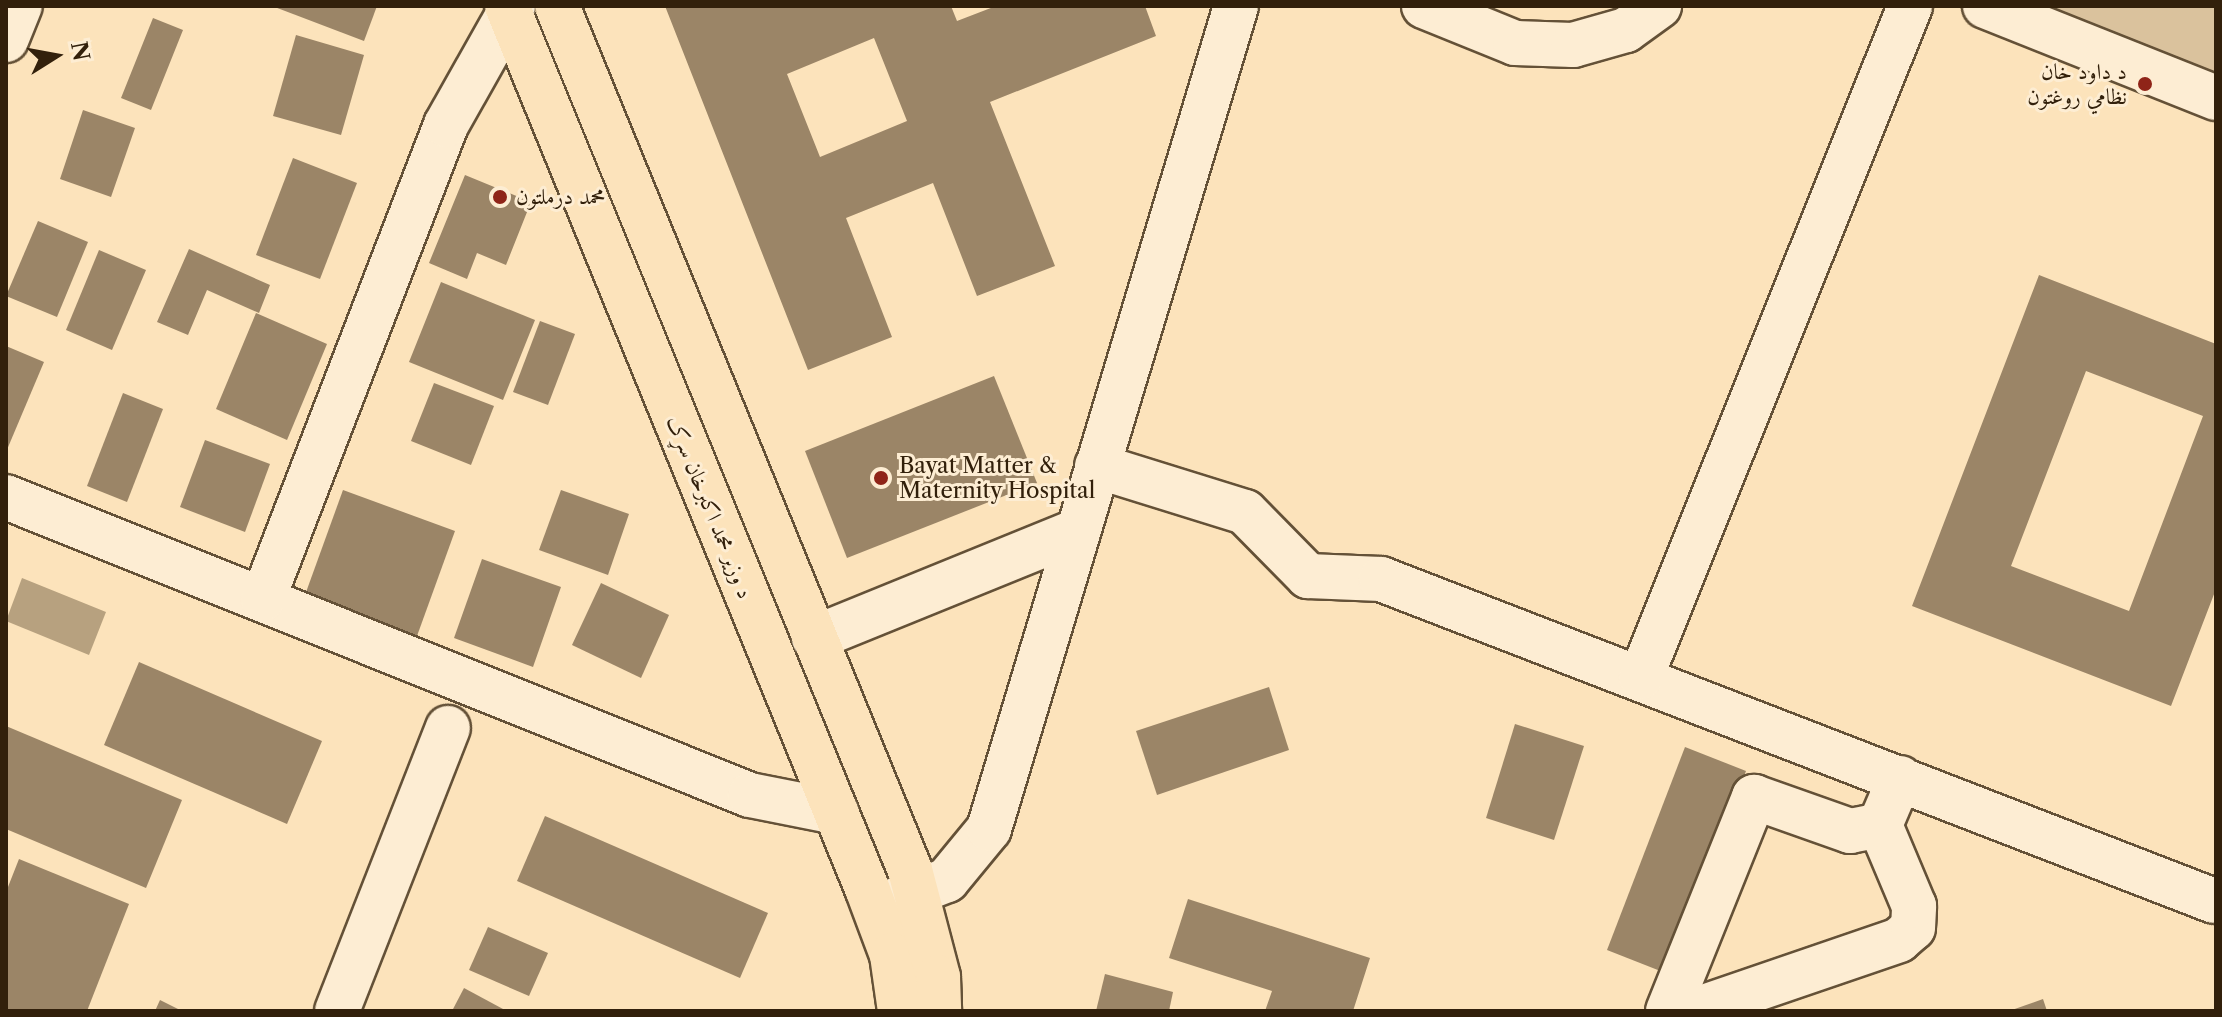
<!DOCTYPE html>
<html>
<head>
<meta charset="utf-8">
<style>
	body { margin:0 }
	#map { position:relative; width:2222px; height:1017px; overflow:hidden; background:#fce3bb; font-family:"Libre Caslon Text",Amiri,serif }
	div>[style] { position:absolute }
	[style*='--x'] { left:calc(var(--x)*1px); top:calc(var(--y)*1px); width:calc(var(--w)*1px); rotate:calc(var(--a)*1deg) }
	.green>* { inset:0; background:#dac29d }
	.water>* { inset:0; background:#b7a17f }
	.building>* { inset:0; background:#9b8567 }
	.roads { filter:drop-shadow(2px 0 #645137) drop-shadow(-2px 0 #645137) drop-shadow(0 2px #645137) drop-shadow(0 -2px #645137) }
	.minor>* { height:44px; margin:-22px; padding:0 22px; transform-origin:22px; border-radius:22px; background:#fdedd3 }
	.major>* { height:44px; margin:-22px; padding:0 22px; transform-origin:22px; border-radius:22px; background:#fce3bb }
	.dots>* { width:22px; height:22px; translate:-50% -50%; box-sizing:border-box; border:4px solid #fdedd3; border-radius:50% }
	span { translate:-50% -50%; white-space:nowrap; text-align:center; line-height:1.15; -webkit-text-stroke:6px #fdedd3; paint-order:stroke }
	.poi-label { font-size:22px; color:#32200b }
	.right { translate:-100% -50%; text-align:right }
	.left { translate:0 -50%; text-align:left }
	.street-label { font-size:22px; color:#32200b }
	.frame { position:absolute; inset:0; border:8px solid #32200b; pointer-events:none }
	.north { position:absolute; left:16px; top:16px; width:80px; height:80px; -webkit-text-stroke:6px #fdedd3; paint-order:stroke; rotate:79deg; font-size:22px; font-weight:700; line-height:32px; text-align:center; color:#32200b }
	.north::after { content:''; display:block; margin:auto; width:28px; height:36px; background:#32200b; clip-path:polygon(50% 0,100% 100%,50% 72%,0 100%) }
</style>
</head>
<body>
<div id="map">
	<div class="green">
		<i style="clip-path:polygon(2035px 6px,2216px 6px,2216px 82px)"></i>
	</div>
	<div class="water">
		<i style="clip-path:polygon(22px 578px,106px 612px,89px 655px,6px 621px)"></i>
	</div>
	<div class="building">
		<i style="clip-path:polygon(272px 6px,377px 6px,364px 41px)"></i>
		<i style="clip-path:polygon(evenodd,665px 6px,951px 6px,957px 21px,996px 6px,1145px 6px,1156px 36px,990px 102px,1055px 266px,977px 296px,933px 183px,846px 218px,892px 337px,808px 370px,665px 6px,874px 38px,907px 121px,820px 157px,787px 74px,874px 38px)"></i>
		<i style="clip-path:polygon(153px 18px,183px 30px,151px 110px,121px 98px)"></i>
		<i style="clip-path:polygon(296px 35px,364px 55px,341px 135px,273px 116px)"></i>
		<i style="clip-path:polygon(83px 110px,135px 128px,111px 197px,60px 179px)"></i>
		<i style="clip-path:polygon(293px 158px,357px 183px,320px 279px,256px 255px)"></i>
		<i style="clip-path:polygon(465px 175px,531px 202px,506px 265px,477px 253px,467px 279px,429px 263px)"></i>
		<i style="clip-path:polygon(38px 221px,88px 242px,57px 317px,6px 296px)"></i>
		<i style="clip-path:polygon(189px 249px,270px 285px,259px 313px,207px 290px,188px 335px,157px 322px)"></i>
		<i style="clip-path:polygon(99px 250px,146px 270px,112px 350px,66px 330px)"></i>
		<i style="clip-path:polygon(evenodd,2039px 275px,2216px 344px,2216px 589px,2171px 706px,1912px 606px,2039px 275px,2086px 371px,2203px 416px,2129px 611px,2011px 566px,2086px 371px)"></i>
		<i style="clip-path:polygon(441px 282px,535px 320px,503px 400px,409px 362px)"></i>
		<i style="clip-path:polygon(256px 313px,327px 344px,287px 440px,216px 409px)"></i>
		<i style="clip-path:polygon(540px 321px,575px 334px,548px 405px,513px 392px)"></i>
		<i style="clip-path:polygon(6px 346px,44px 362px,6px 452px)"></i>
		<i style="clip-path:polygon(994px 376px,1037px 483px,847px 558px,805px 451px)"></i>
		<i style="clip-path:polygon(434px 383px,494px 406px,471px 465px,411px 441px)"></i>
		<i style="clip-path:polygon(123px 393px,163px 409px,127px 502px,87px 486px)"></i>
		<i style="clip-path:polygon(205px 440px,270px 464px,245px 532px,180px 507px)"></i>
		<i style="clip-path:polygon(343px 490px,455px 531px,417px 636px,305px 595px)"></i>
		<i style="clip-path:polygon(561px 490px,629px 514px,608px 575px,539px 550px)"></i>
		<i style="clip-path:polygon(482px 559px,561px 587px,533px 667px,454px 638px)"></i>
		<i style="clip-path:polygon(601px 583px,669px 615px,641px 678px,572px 645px)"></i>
		<i style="clip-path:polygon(139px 662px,322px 741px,287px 824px,104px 745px)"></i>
		<i style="clip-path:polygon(1269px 687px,1289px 750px,1157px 795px,1136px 731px)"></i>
		<i style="clip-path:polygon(1515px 724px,1584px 746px,1554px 840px,1486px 818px)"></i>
		<i style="clip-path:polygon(6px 726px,182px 800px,146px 888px,6px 829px)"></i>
		<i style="clip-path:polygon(1685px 747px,1746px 771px,1668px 974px,1607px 950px)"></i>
		<i style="clip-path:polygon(545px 816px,768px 913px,740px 978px,517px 881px)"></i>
		<i style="clip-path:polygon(19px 859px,129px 904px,87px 1011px,6px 1011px,6px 892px)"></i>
		<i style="clip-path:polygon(1188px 899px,1370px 958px,1353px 1011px,1265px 1011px,1272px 991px,1169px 958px)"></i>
		<i style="clip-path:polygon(488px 927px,548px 953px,529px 996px,469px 970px)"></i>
		<i style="clip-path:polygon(1105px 974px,1173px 992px,1169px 1011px,1096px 1011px)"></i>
		<i style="clip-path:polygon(464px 988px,503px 1009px,502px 1011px,452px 1011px)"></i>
		<i style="clip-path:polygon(2043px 999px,2047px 1011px,2009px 1011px)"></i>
		<i style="clip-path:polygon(160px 1000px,182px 1011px,155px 1011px)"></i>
	</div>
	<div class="roads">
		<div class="minor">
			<i style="--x:1424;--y:6;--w:98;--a:22.1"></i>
			<i style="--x:1515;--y:43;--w:58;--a:2"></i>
			<i style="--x:1573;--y:45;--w:55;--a:-15.8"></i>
			<i style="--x:1626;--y:30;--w:41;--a:-36"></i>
			<i style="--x:1985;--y:6;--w:249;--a:21.7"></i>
			<i style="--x:6;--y:40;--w:37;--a:-68"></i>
			<i style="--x:1097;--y:466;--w:155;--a:17.3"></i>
			<i style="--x:1245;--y:512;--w:90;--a:45.5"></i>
			<i style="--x:1308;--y:576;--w:73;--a:2.4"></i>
			<i style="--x:1381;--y:579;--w:893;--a:21.13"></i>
			<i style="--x:6;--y:497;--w:801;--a:21.83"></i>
			<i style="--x:750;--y:795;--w:88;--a:11.2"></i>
			<i style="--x:263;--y:599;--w:508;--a:-68.89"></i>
			<i style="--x:446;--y:125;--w:137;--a:-60.6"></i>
			<i style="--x:814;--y:638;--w:285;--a:-22.1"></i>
			<i style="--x:1641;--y:677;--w:723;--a:-68.15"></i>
			<i style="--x:880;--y:906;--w:72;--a:-21.2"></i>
			<i style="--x:947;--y:880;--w:66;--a:-50.5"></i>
			<i style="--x:989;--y:829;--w:859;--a:-73.29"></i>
			<i style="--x:337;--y:1011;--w:304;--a:-68.6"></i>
			<i style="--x:1668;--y:1011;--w:231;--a:-68.1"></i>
			<i style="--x:1754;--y:797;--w:102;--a:19.5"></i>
			<i style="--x:1850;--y:831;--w:31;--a:-11"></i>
			<i style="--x:1692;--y:1011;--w:219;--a:-18.9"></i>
			<i style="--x:1899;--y:940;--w:18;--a:-41"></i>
			<i style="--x:1913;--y:928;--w:22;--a:-87"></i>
			<i style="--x:1914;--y:906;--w:88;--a:-112.8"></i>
			<i style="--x:1880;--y:825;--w:51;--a:-66.9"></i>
		</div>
		<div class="major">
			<i style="--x:507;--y:6;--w:953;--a:67.8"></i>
			<i style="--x:867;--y:888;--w:72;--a:69.5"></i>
			<i style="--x:892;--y:955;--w:57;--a:81.9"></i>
			<i style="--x:557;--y:6;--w:933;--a:67.78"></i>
			<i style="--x:910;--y:870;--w:111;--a:75.3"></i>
			<i style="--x:938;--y:977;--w:34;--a:88"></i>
		</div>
	</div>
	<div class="dots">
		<i style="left:2145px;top:84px;background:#8f2418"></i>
		<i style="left:500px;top:197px;background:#8f2418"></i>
		<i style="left:881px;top:478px;background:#8f2418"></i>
	</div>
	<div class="poi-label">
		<span class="right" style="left:2127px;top:84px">د داود خان<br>نظامي روغتون</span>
		<span class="left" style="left:516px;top:197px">محمد درملتون</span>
		<span class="left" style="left:899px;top:478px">Bayat Matter &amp;<br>Maternity Hospital</span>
	</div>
	<div class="street-label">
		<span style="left:710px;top:507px;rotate:68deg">د وزیر محمد اکبرخان سړک</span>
	</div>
	<div class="frame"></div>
	<div class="north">N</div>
</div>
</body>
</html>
